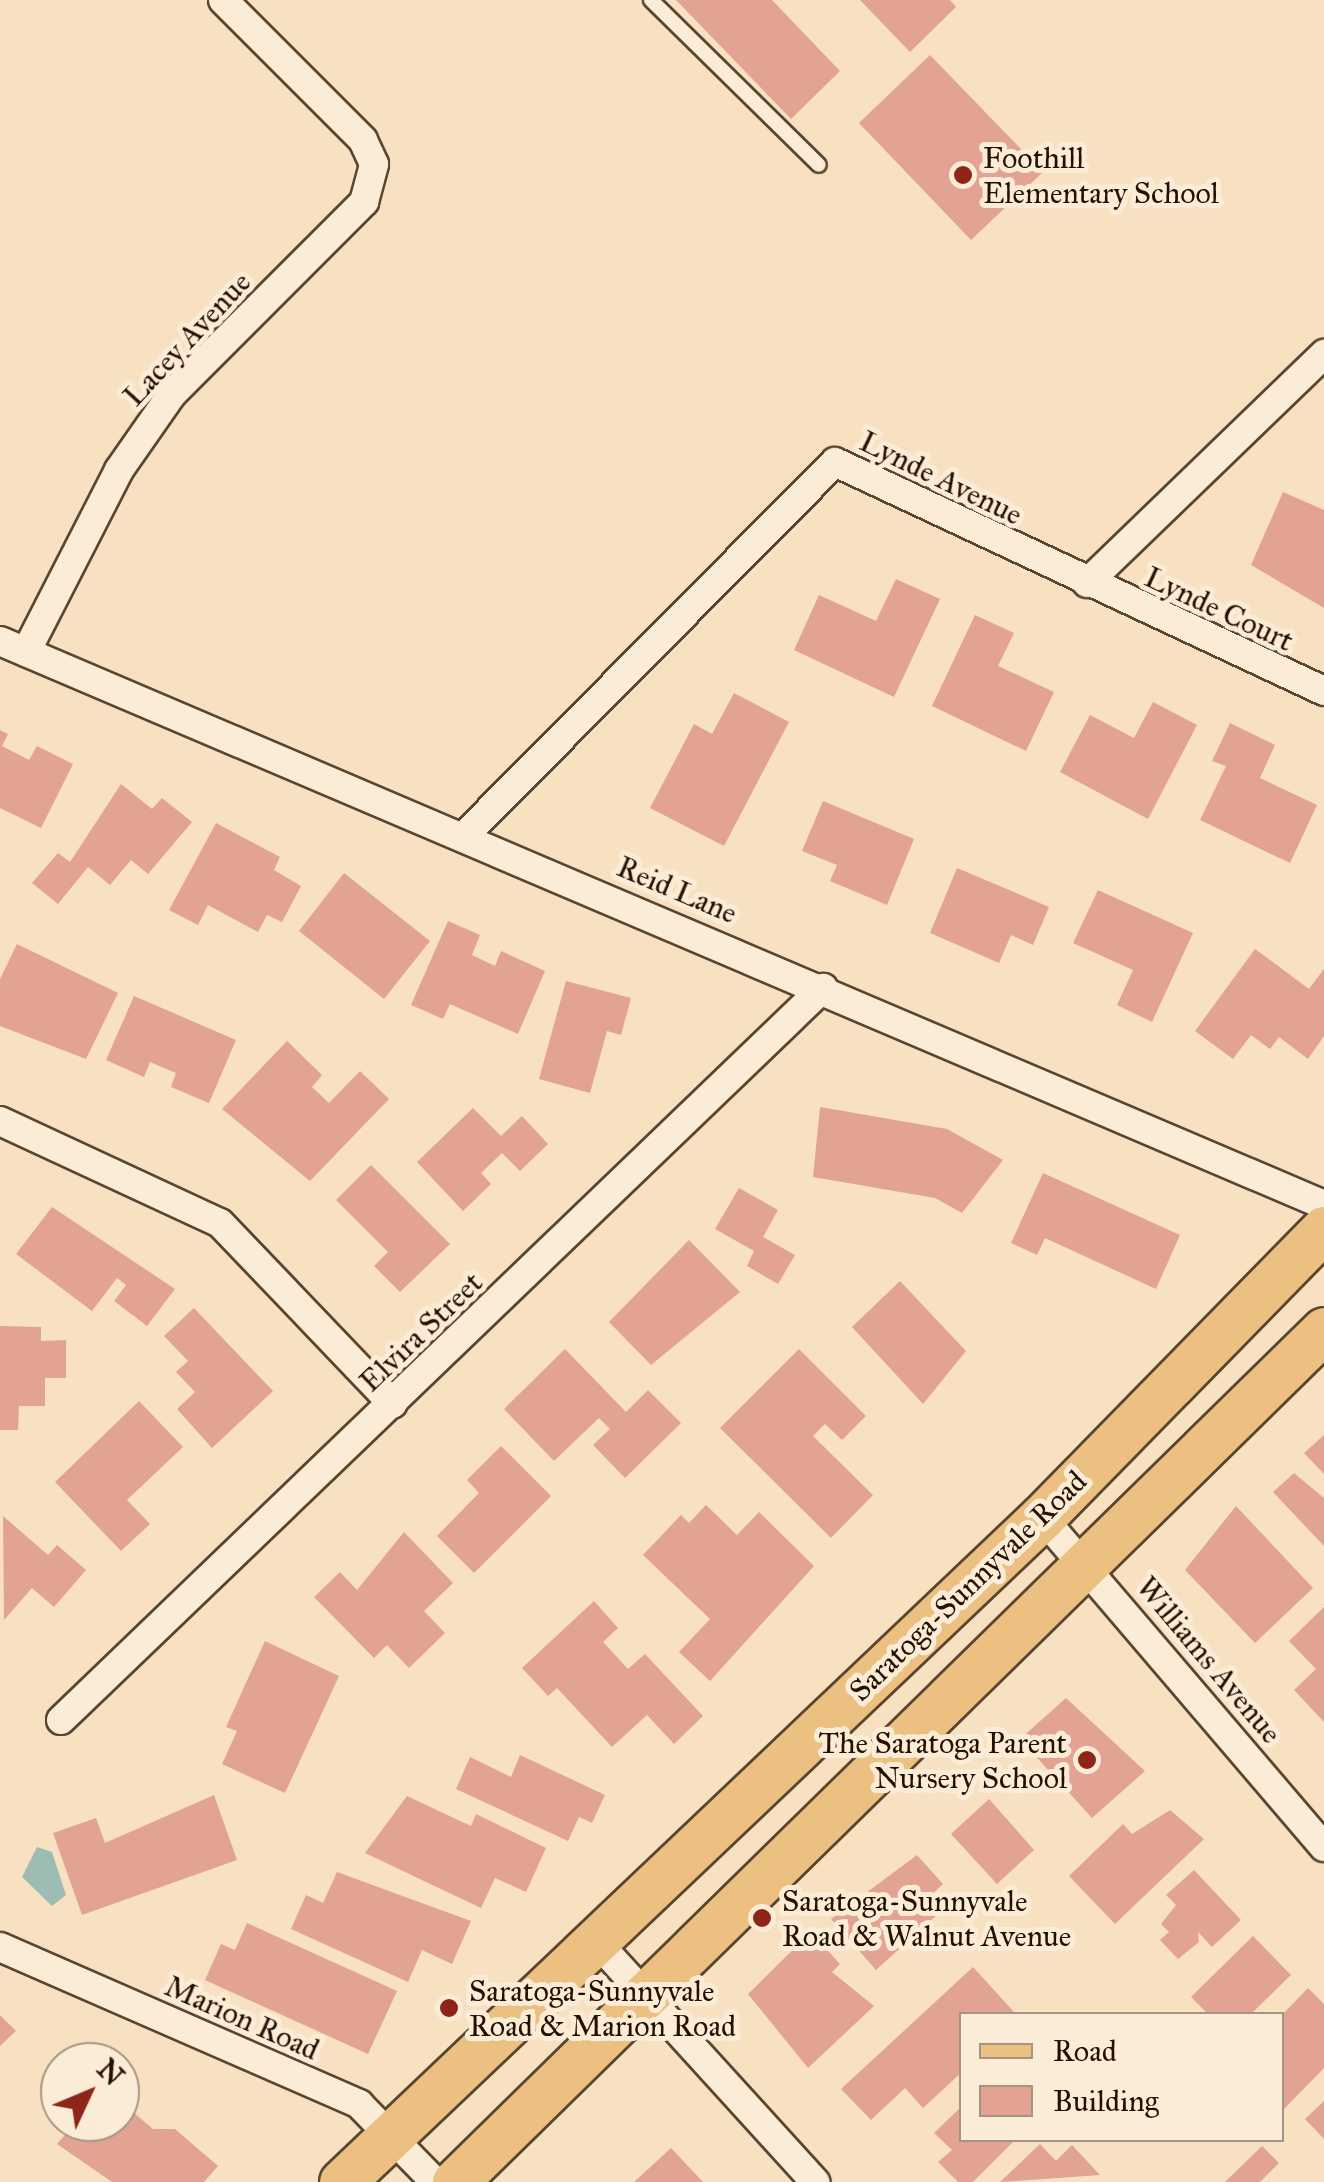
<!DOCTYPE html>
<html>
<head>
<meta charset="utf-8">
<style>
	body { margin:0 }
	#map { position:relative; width:1324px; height:2182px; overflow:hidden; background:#f8e1c1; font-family:"IM FELL Great Primer",serif }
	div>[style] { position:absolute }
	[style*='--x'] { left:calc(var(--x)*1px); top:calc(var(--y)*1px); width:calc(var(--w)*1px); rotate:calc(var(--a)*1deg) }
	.water>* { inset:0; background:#9dbdb4 }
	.building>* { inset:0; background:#e2a392 }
	.roads { filter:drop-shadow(2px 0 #5a4530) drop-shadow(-2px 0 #5a4530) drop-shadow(0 2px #5a4530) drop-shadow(0 -2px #5a4530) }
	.service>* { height:14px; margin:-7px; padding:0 7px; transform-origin:7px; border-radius:7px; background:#faecd7 }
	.minor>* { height:28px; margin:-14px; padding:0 14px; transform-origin:14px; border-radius:14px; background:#faecd7 }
	.primary>* { height:45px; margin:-22.5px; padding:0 22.5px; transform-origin:22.5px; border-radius:22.5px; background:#ecc080 }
	.dots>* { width:28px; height:28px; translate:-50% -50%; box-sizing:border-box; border:5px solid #faecd7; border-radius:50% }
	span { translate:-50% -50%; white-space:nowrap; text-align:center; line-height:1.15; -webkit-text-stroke:10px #faecd7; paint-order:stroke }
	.poi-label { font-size:30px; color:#261100 }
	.left { translate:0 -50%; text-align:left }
	.right { translate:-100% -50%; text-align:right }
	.street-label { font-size:30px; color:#261100 }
	.legend { position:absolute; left:959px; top:2012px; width:325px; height:130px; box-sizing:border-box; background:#faecd7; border:2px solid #a59481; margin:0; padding:12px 18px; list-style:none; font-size:30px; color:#261100 }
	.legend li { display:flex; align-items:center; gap:20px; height:50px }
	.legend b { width:50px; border:2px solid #a59481 }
	.north { position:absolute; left:40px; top:2042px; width:100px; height:100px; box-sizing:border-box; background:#faecd7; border:2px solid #a59481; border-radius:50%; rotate:46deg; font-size:28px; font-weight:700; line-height:40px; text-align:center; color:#261100 }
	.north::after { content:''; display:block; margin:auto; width:35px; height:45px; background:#8f2418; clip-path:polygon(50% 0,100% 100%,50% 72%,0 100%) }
</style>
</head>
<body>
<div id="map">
	<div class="water">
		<i style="clip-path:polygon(37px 1847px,52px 1852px,66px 1895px,52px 1906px,22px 1877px)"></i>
	</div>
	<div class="building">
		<i style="clip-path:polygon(676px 0,772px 0,840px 71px,791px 119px)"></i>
		<i style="clip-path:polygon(860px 0,950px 0,956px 7px,910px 52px)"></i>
		<i style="clip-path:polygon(930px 55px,1043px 172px,971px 240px,859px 123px)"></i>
		<i style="clip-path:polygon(1283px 492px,1324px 510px,1324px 608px,1251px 565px)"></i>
		<i style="clip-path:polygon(896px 579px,940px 599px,894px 697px,794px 650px,819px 595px,876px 621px)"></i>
		<i style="clip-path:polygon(975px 615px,1014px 633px,998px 666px,1054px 692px,1026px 751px,932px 706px)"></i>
		<i style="clip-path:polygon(734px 693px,789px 722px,724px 846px,650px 808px,694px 724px,712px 734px)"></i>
		<i style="clip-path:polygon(1153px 702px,1197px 725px,1148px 819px,1060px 772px,1090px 715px,1134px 738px)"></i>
		<i style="clip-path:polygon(1230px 723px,1275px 745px,1260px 778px,1317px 805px,1290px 863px,1200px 820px,1226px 766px,1212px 761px)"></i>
		<i style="clip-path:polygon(0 730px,8px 734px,2px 746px,29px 760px,37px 746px,73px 764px,41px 828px,0 808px)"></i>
		<i style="clip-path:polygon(121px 784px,152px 809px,162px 798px,192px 822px,148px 874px,131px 860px,110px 885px,88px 867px,58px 904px,32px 883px,58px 853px,70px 862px)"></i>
		<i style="clip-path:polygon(823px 801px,914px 839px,887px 905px,830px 881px,837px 865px,802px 851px)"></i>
		<i style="clip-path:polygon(216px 823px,280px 857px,274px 870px,301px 886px,282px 922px,267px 915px,258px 932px,208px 905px,198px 925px,169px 910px)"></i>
		<i style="clip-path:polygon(957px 868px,1049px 907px,1033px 945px,1011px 935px,999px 963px,930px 933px)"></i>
		<i style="clip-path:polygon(344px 873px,430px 941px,384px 999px,299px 931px)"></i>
		<i style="clip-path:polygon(1098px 890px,1193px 933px,1152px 1022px,1117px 1005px,1133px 970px,1073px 943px)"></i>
		<i style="clip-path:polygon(448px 921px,480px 935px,472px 955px,495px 966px,501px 951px,545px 971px,518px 1034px,450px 1004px,443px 1019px,411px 1005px)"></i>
		<i style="clip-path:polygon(17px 944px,118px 993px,86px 1059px,0 1026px,0 979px)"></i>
		<i style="clip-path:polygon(1255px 949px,1309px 989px,1324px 969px,1324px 1036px,1308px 1059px,1279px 1037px,1270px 1049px,1251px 1035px,1233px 1059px,1195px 1031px)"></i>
		<i style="clip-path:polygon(566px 981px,631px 998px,621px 1035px,607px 1031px,590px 1093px,539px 1079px)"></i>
		<i style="clip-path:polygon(134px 996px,236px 1040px,209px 1103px,171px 1087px,176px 1073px,150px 1062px,144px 1077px,106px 1060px)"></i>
		<i style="clip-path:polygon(287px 1041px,322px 1075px,312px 1087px,329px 1103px,360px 1071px,389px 1099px,310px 1181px,222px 1109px)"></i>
		<i style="clip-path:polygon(820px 1107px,947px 1129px,1003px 1160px,962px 1213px,935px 1198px,813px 1177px)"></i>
		<i style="clip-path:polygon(473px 1108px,501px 1136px,522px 1116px,548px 1144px,520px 1171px,502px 1153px,481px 1173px,491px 1184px,463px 1211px,417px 1162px)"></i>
		<i style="clip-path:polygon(371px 1165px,450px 1244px,400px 1292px,374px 1266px,388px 1252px,336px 1200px)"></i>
		<i style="clip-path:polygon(1043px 1173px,1180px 1235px,1156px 1289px,1045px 1238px,1037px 1255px,1011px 1243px)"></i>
		<i style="clip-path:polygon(739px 1188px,778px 1210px,763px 1237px,795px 1255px,778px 1284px,747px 1266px,754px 1251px,715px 1229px)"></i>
		<i style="clip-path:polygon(52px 1207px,175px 1289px,147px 1326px,114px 1301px,126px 1285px,117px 1278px,92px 1311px,16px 1254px)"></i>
		<i style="clip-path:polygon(689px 1240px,740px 1292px,651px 1365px,609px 1322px)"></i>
		<i style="clip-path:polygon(900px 1281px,966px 1351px,923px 1404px,852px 1327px)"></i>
		<i style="clip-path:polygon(194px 1308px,273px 1391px,212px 1448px,177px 1409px,195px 1392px,176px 1372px,188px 1361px,164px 1336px)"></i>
		<i style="clip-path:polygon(0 1326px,41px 1327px,41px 1341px,66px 1340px,66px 1378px,45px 1378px,45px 1406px,19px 1406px,18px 1430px,0 1430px)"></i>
		<i style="clip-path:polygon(565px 1349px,626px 1412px,648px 1390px,681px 1423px,625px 1478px,593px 1445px,610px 1429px,599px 1418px,554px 1461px,504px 1409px)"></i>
		<i style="clip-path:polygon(799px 1349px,866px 1416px,842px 1440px,825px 1424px,813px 1436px,873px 1495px,831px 1538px,720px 1428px)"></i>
		<i style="clip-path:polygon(139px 1401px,183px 1447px,127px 1500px,150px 1524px,121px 1551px,55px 1482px)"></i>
		<i style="clip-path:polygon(1324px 1435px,1324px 1474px,1304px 1453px)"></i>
		<i style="clip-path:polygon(501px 1446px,551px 1496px,474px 1573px,437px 1536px,479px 1493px,467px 1480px)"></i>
		<i style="clip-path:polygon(1294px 1473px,1324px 1498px,1324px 1546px,1273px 1492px)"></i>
		<i style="clip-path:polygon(706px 1505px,737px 1535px,759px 1512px,814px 1566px,710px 1681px,679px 1652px,710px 1619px,643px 1555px,681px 1515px,689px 1523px)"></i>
		<i style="clip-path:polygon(1236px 1506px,1313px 1588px,1255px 1643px,1185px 1570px)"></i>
		<i style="clip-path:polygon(3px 1516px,48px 1555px,57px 1545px,86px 1570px,54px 1607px,32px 1588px,4px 1620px)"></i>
		<i style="clip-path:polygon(404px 1532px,453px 1583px,424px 1611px,445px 1633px,409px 1668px,387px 1645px,374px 1658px,314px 1597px,340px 1572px,357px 1590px)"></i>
		<i style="clip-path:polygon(594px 1601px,618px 1628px,603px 1642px,628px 1669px,645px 1654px,703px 1716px,674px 1744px,647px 1715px,612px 1747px,557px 1688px,548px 1696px,522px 1668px)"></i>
		<i style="clip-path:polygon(1324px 1607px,1324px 1722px,1294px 1690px,1316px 1669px,1289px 1641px)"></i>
		<i style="clip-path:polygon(265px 1641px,339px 1676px,285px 1793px,222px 1764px,237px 1731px,226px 1727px)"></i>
		<i style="clip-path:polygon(1066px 1698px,1145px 1771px,1092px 1818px,1020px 1739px)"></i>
		<i style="clip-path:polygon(520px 1755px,605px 1795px,592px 1823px,579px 1817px,568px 1841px,456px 1789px,470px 1757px,511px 1777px)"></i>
		<i style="clip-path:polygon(214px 1795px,237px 1860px,82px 1915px,53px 1833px,96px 1818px,105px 1843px)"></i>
		<i style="clip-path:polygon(407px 1796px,471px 1826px,476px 1814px,546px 1848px,526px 1892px,495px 1878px,481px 1908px,365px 1853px)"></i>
		<i style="clip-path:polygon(989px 1799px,1034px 1850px,997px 1884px,951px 1834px)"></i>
		<i style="clip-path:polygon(1170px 1810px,1204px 1839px,1115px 1924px,1069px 1876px,1123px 1824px,1132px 1834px)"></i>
		<i style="clip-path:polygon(917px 1855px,943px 1884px,926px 1900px,938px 1914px,876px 1970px,831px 1919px)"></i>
		<i style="clip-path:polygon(1194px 1870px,1241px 1920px,1212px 1947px,1198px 1932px,1199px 1942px,1178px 1959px,1160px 1940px,1169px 1932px,1161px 1924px,1176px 1905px,1166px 1895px)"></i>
		<i style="clip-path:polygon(337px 1872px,471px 1921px,452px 1964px,422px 1950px,408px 1982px,291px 1929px,306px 1895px,323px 1903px)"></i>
		<i style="clip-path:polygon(247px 1923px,397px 1991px,368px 2054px,205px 1980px,221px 1944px,235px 1950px)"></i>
		<i style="clip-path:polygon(811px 1932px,840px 1964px,832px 1972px,874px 2006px,808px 2068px,748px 1994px)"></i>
		<i style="clip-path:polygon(1253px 1936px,1291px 1975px,1251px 2014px,1208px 2014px,1191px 1997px)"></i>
		<i style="clip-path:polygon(973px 1967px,1014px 2012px,962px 2014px,962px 2072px,923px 2108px,905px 2088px,871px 2120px,841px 2089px)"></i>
		<i style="clip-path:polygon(1308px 1988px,1324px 2004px,1324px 2068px,1282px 2111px,1282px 2015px)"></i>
		<i style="clip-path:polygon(0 2015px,16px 2031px,0 2046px)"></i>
		<i style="clip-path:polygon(120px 2101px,153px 2129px,175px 2129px,218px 2166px,204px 2182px,112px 2182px,57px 2144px,76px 2122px,120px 2122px)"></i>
		<i style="clip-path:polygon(1324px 2101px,1324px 2139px,1305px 2119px)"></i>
		<i style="clip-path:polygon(962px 2106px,962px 2140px,1015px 2140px,973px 2182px,958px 2182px,938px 2162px,952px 2150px,934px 2133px)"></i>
		<i style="clip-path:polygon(1040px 2144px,1056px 2161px,1072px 2145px,1100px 2175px,1000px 2182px)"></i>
		<i style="clip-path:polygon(1262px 2146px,1279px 2163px,1260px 2182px,1225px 2182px)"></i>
		<i style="clip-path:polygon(671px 2148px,703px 2182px,634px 2182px)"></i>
	</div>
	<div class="roads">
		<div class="service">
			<i style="--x:651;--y:0;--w:235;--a:44.5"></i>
		</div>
		<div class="minor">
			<i style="--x:1087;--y:583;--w:330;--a:-44"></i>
			<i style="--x:0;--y:641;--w:1439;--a:23.07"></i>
			<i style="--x:26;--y:652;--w:204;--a:-62.9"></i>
			<i style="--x:119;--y:470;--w:93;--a:-55.1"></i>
			<i style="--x:172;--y:394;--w:272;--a:-45"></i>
			<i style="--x:364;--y:202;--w:39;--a:-75"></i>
			<i style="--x:374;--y:164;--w:26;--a:-115"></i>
			<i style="--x:363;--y:140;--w:198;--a:-135"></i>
			<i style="--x:465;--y:835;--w:525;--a:-45.23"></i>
			<i style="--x:835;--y:462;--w:540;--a:25.09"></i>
			<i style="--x:0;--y:1121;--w:242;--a:24.9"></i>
			<i style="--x:220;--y:1223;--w:250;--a:46.3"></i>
			<i style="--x:1042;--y:1517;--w:434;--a:49.5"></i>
			<i style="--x:61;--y:1720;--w:1057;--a:-43.85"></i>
			<i style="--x:596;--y:1941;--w:326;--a:47.7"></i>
			<i style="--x:0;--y:1947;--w:392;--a:23.6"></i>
			<i style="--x:359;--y:2104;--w:109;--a:45.7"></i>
		</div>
		<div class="primary">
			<i style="--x:342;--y:2182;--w:966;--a:-43.53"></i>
			<i style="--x:1042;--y:1517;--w:403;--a:-45.6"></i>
			<i style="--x:455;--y:2182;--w:1217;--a:-44.43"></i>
		</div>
	</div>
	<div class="dots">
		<i style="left:963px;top:175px;background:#8f2418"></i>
		<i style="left:1087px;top:1760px;background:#8f2418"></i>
		<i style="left:762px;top:1918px;background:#8f2418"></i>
		<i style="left:449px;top:2008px;background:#8f2418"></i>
	</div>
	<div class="poi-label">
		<span class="left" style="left:983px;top:175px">Foothill<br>Elementary School</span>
		<span class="right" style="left:1067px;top:1760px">The Saratoga Parent<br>Nursery School</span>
		<span class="left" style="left:782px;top:1918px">Saratoga-Sunnyvale<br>Road &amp; Walnut Avenue</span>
		<span class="left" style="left:469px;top:2008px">Saratoga-Sunnyvale<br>Road &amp; Marion Road</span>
	</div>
	<div class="street-label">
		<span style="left:187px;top:339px;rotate:-47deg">Lacey Avenue</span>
		<span style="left:941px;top:478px;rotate:26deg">Lynde Avenue</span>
		<span style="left:1219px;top:609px;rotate:25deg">Lynde Court</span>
		<span style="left:677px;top:890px;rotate:23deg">Reid Lane</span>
		<span style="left:421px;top:1332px;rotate:-44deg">Elvira Street</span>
		<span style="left:968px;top:1586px;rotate:-44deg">Saratoga-Sunnyvale Road</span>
		<span style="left:1209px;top:1660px;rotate:50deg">Williams Avenue</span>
		<span style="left:242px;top:2018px;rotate:24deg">Marion Road</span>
	</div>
	<ul class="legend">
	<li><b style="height:12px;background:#ecc080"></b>Road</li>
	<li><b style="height:28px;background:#e2a392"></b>Building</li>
	</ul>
	<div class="north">N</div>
</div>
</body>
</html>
